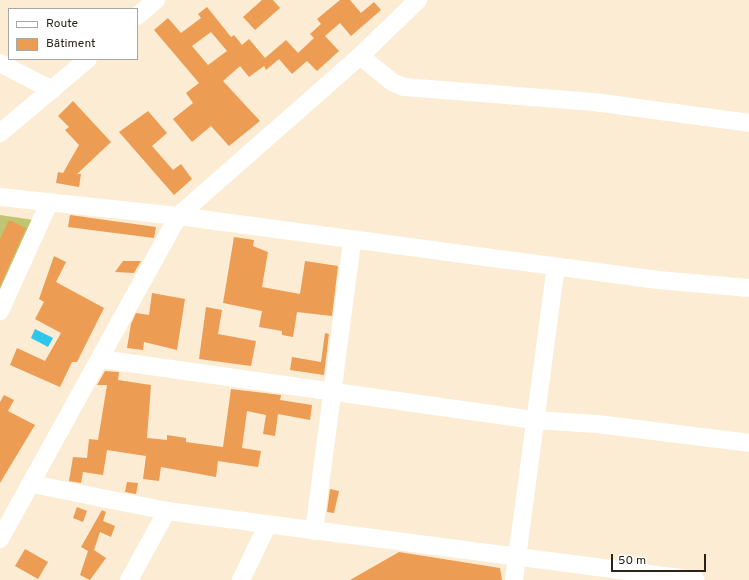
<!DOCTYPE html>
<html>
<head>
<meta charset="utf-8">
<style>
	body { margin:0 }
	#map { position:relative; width:749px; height:580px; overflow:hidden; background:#fbecd3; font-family:Overpass,sans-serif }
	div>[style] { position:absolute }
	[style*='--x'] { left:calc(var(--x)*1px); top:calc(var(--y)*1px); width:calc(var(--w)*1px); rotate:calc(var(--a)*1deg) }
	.green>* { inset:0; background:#c0c571 }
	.water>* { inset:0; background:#2cc7eb }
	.building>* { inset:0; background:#ec9c53 }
	.minor>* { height:18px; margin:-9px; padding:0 9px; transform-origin:9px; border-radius:9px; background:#fff }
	span { translate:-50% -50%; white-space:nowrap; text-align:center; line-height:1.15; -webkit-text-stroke:4px #fff; paint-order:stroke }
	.legend { position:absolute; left:8px; top:8px; width:130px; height:52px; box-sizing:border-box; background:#fff; border:1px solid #a9a7a3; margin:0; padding:5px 7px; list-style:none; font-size:12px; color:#29241a }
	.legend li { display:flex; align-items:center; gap:8px; height:20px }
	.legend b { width:20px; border:1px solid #a9a7a3 }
	.scale { position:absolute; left:611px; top:554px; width:95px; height:18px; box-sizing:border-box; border:2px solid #29241a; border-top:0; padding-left:5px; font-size:12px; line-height:14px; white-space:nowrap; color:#29241a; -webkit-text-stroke:3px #fff; paint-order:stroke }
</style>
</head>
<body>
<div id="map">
	<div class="green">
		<i style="clip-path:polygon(0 215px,34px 220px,0 295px)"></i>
	</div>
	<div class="water">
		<i style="clip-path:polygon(35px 329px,53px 338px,48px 347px,31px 338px)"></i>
	</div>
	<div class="building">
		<i style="clip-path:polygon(262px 0,273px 0,280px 8px,255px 30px,243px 17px)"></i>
		<i style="clip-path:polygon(evenodd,340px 0,350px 0,361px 13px,374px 2px,381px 10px,351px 36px,340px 23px,325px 36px,339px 51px,317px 71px,307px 61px,292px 74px,279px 59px,266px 70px,264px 66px,249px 77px,240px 66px,223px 81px,260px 121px,229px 146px,211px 126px,192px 142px,173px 119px,193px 103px,186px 93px,199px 83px,154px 30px,168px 18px,181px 33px,201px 18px,198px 14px,207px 7px,231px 37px,234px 35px,242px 45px,249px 39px,265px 58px,286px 40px,298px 53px,314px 38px,310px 34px,321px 24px,317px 19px,340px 0,211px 32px,227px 51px,208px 65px,192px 46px,211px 32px)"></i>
		<i style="clip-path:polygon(73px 101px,111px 142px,77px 174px,81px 174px,79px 187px,56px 183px,58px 172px,63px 173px,79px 145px,65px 130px,69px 127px,58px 116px)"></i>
		<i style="clip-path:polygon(148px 111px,167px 133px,152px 146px,173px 170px,181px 164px,192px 179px,174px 195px,119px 132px)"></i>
		<i style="clip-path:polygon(70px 215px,156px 227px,154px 238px,68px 227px)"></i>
		<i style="clip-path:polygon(9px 220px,26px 228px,0 286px,0 239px)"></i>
		<i style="clip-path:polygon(234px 237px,254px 240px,253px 246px,268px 252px,262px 287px,300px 294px,305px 261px,338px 266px,332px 316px,297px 312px,293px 337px,282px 335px,282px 331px,259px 327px,262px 311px,223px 303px)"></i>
		<i style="clip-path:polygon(54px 256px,66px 262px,56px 282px,104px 308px,77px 362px,72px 362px,60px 387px,10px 365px,17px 348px,45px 361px,61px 333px,35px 319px,44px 302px,39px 299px)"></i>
		<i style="clip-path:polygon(123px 261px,141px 261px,134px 273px,115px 272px)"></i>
		<i style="clip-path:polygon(152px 293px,185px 299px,177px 350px,144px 342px,143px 350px,127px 348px,131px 324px,136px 313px,149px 315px)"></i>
		<i style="clip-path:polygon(206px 307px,222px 310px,218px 334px,256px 341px,251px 366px,199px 359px)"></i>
		<i style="clip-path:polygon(325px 333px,329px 334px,324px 375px,290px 370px,292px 357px,321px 362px)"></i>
		<i style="clip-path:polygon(105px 371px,119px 372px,118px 380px,151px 385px,147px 438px,167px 440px,167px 435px,186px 438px,186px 442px,223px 447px,231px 389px,281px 395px,280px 400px,312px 405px,310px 420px,278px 414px,275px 436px,263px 434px,266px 415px,247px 411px,242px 448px,261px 451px,258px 467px,218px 461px,216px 477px,161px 467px,159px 481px,143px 479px,146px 456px,107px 450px,103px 475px,83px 472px,81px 483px,69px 481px,73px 457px,87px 458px,89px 439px,98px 440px,107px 385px,97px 385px)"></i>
		<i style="clip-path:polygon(4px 395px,14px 400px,8px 411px,35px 425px,0 483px,0 402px)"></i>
		<i style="clip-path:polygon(127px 482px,138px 483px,136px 494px,125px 492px)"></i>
		<i style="clip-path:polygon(330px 489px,339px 491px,334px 513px,327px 512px)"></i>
		<i style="clip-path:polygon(77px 507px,87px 511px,83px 522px,73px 518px)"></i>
		<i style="clip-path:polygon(102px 510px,106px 512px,103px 521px,115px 526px,111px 537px,100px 532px,94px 550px,106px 558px,90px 580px,80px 575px,88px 551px,81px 547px)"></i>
		<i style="clip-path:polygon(25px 549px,48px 562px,38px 579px,15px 566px)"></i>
		<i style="clip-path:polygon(399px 552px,500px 568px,502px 580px,350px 580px)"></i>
	</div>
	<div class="minor">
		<i style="--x:137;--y:16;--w:25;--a:-40"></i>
		<i style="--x:360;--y:56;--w:41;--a:39.1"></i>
		<i style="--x:392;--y:82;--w:13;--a:23"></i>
		<i style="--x:404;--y:87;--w:191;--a:4.5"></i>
		<i style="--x:594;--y:102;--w:156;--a:7.7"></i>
		<i style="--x:0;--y:63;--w:59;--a:27.4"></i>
		<i style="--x:0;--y:133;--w:115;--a:-40.1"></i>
		<i style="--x:0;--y:197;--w:179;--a:6.1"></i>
		<i style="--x:178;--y:216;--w:484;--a:7.6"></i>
		<i style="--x:658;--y:280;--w:91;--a:5"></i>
		<i style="--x:0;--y:311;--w:119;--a:-65.6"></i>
		<i style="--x:100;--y:359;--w:439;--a:8"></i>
		<i style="--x:535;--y:420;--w:62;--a:3.7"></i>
		<i style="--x:597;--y:424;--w:153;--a:7.1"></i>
		<i style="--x:32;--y:484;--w:138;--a:11.3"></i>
		<i style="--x:167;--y:511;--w:533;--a:7.43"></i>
		<i style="--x:314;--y:531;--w:291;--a:-82.5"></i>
		<i style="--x:0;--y:539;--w:369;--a:-61.1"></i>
		<i style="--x:178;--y:216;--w:242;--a:-41.3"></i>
		<i style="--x:360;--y:56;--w:81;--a:-44"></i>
		<i style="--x:129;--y:580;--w:79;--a:-61.2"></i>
		<i style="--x:241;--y:580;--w:62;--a:-64.3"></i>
		<i style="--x:514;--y:580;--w:316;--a:-82.4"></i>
	</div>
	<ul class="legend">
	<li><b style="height:5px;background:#fff"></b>Route</li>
	<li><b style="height:11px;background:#ec9c53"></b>Bâtiment</li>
	</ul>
	<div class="scale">50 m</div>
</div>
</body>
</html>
